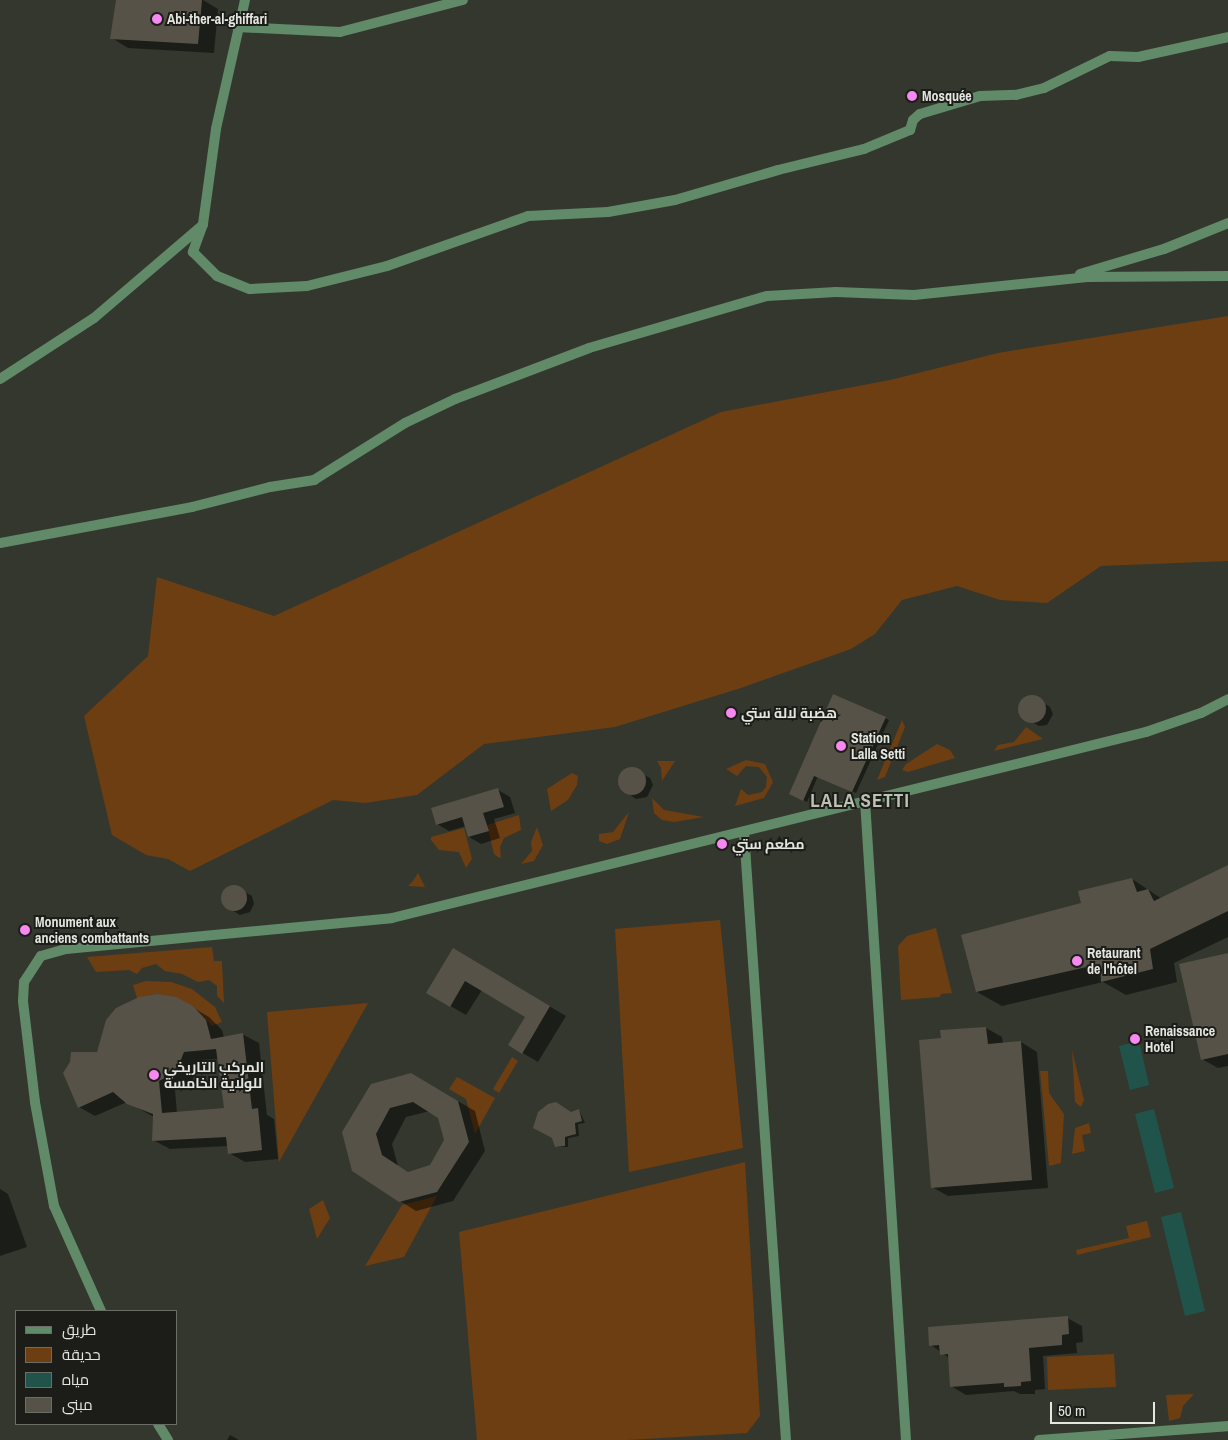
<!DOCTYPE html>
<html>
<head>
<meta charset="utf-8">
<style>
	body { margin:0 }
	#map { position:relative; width:1228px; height:1440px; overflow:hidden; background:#34372d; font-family:"Archivo Narrow",Cairo,sans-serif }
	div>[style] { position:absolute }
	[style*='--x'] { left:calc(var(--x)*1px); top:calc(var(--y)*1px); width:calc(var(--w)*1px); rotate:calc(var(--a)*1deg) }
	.green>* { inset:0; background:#6d3e12 }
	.water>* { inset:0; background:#20544b }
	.shadow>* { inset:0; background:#0007 }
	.building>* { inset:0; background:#565247 }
	.round { border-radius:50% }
	.street>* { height:10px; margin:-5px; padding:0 5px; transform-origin:5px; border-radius:5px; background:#608a68 }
	.dots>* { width:14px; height:14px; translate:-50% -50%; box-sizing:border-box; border:2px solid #1c1d19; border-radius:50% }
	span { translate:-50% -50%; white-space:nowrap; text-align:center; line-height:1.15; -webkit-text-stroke:4px #1c1d19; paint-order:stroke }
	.poi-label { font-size:14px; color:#e4e6e0; font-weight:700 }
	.left { translate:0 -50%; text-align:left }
	.district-label { font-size:19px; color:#bdc1b4; font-weight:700; letter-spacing:1px }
	.legend { position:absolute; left:15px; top:1310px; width:162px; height:115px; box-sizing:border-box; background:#1c1d19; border:1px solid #6c6d69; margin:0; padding:6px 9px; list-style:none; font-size:15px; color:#e4e6e0 }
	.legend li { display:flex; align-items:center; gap:10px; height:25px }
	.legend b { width:25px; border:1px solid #6c6d69 }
	.scale { position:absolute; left:1050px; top:1402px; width:105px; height:22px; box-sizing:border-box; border:2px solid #e4e6e0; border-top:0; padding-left:6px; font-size:15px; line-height:18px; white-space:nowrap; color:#e4e6e0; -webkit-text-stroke:4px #1c1d19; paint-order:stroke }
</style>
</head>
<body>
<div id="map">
	<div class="green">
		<i style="clip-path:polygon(1228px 316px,1228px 561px,1101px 566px,1047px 603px,1000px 600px,957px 586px,902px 600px,875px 634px,851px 649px,741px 688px,615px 727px,484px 744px,417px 795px,365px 803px,333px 800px,190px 871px,168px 859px,146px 855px,112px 835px,84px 716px,148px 656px,157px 577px,274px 616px,721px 412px,890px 380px,998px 353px)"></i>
		<i style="clip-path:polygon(902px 720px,905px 727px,885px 777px,877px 780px)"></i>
		<i style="clip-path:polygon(1026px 727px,1043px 739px,994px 751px,998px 745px,1014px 742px)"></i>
		<i style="clip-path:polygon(937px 744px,950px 750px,955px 758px,908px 772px,902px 770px,906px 764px)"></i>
		<i style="clip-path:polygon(746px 760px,765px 764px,773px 782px,764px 798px,735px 806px,741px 789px,748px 795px,762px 792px,766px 787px,767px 777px,759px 767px,746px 766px,737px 776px,726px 769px)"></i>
		<i style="clip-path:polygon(657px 761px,675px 761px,662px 781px,661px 768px)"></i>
		<i style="clip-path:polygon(572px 773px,578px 776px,577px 785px,568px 800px,551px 811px,547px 789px)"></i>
		<i style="clip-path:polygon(652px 798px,664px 810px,704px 817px,674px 822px,662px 820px,654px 813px)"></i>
		<i style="clip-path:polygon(629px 812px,620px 839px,607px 844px,599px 841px,599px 834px,613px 832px)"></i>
		<i style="clip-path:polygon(519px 815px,521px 830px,504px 838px,500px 847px,501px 858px,498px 857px,494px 854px,487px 825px)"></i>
		<i style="clip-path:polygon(537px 827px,543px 845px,534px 861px,521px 864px,532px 851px,531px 842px)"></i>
		<i style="clip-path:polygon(464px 828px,472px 859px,466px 868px,459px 852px,439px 850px,431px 840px,431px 837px)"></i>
		<i style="clip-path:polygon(418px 873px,425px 887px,408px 886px,413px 881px)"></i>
		<i style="clip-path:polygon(720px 920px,743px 1148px,629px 1172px,615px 929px)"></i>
		<i style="clip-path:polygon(936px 928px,952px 993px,941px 994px,940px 997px,901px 1000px,898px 946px,907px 936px)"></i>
		<i style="clip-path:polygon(212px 947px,214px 961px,222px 961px,224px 1003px,217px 996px,217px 986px,209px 980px,198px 982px,182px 974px,165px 971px,156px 964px,142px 968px,137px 974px,129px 970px,96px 972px,87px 957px)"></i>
		<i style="clip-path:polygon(146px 981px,171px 982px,192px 989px,215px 1007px,222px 1022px,212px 1026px,193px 1006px,157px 994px,137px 998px,133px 985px)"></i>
		<i style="clip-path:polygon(368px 1003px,279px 1162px,267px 1012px)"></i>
		<i style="clip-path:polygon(1072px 1050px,1084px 1100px,1081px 1107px,1075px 1102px)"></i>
		<i style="clip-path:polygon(512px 1057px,518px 1061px,499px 1093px,493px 1089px)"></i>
		<i style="clip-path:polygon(1040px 1071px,1048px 1071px,1049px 1093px,1064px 1114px,1061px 1163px,1049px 1166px)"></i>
		<i style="clip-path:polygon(457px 1077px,495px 1098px,475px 1134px,466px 1099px,449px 1089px)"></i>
		<i style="clip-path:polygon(1089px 1123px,1091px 1133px,1082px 1135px,1085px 1151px,1072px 1154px,1075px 1128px)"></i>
		<i style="clip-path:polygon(745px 1162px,760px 1416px,747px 1433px,627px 1440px,477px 1440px,459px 1232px)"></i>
		<i style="clip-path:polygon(437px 1196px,404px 1257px,365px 1266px,402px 1205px)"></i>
		<i style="clip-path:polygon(323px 1200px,330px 1218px,317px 1239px,309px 1209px)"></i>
		<i style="clip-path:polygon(1147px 1221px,1151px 1237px,1077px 1255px,1076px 1250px,1129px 1238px,1126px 1226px)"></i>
		<i style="clip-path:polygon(1114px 1354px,1116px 1387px,1048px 1390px,1047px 1357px)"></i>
		<i style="clip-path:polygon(1194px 1394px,1183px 1406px,1180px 1418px,1169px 1421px,1166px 1395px)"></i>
	</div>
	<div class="water">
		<i style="clip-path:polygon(1139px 1041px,1149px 1085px,1130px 1090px,1119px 1046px)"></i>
		<i style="clip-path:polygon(1154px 1109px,1174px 1188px,1155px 1193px,1135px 1114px)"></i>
		<i style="clip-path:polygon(1181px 1212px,1205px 1311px,1185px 1316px,1161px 1217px)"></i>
	</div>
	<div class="shadow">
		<i style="clip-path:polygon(117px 0,203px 0,218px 9px,214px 53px,128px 48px,112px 38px)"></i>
		<i style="clip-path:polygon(1034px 697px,1050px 707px,1053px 714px,1047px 725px,1039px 726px,1023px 717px,1020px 707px,1024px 700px)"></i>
		<i style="clip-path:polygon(885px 718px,889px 720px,856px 793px,818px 776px,807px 802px,790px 794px)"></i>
		<i style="clip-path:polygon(633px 769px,650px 778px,653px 785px,647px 797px,636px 799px,621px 788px,619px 781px,624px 770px)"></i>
		<i style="clip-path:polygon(498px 790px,510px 797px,515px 813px,494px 819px,500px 838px,481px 844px,469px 837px,466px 826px,449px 831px,437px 824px)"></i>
		<i style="clip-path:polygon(1228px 866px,1228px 937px,1174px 963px,1177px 982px,1126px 995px,1103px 982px,1002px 1006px,977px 992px,1083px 904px,1132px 879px,1162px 899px)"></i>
		<i style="clip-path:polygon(236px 887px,252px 896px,254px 904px,250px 912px,240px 915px,224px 905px,222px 896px,226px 889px)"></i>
		<i style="clip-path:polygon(454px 950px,566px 1016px,538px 1062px,509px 1045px,526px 1016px,482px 990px,466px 1015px,428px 993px)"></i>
		<i style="clip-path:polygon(1228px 954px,1228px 1066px,1218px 1068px,1202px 1059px)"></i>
		<i style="clip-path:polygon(evenodd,192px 1007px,209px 1017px,222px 1030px,224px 1038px,242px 1034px,259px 1043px,267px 1115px,274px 1119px,278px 1159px,245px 1162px,229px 1153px,228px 1146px,170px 1149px,153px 1140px,154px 1117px,127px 1102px,95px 1116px,79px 1107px,98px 1054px,192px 1007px,219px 1059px,226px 1109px,177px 1113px,175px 1090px,192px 1081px,200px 1060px,219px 1059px)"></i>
		<i style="clip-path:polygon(986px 1028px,1002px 1037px,1003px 1044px,1021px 1042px,1037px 1052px,1048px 1188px,948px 1196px,932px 1187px,942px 1039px)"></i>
		<i style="clip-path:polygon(evenodd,411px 1074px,475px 1111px,485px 1151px,453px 1201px,416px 1211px,353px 1171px,372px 1085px,411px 1074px,430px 1111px,439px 1117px,446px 1140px,431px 1166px,409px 1173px,398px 1166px,392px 1144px,406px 1117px,430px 1111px)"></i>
		<i style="clip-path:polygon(579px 1110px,585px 1123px,578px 1124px,579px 1136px,568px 1138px,568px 1147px,556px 1147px,571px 1113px)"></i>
		<i style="clip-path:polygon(0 1189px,8px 1194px,27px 1247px,0 1256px)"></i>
		<i style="clip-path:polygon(1067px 1318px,1082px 1326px,1083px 1342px,1076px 1343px,1077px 1353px,1043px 1356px,1045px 1389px,1035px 1390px,1035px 1394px,1020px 1394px,1014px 1391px,966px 1395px,951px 1386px,949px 1358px,931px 1345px)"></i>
		<i style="clip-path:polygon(230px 1435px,239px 1440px,227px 1440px)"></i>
	</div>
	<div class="building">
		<i style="clip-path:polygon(116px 0,202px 0,198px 44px,110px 39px)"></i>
		<i style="clip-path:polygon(833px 694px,886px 717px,852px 792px,814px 776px,803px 801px,789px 794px)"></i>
		<i class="round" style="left:1018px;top:695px;width:28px;height:28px"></i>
		<i class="round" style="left:618px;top:767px;width:28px;height:28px"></i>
		<i style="clip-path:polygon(498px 788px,504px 807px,483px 813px,489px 831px,468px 837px,462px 817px,436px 825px,431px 808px)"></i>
		<i style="clip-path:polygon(1228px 865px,1228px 911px,1150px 949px,1153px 969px,1101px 982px,1100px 964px,976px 992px,961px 935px,1081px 903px,1078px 891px,1132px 878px,1137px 892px,1148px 889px,1154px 901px)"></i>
		<i class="round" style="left:221px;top:885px;width:26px;height:26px"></i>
		<i style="clip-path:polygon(453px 948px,550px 1006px,522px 1054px,508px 1045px,525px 1017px,465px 981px,450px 1007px,426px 993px)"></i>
		<i style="clip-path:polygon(1228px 953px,1228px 1054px,1201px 1060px,1179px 964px)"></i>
		<i style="clip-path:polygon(evenodd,157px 994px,176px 997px,193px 1006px,206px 1020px,211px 1039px,243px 1033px,252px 1109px,258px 1108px,262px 1150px,228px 1154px,226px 1137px,152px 1141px,153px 1114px,127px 1104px,113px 1092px,78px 1108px,63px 1073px,70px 1062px,71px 1052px,97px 1052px,106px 1020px,116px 1008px,139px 997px,157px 994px,216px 1049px,224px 1108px,162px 1113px,159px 1081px,176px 1072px,184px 1052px,216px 1049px)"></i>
		<i style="clip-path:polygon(986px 1027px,988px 1044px,1021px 1041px,1032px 1180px,931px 1188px,919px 1040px,941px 1038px,940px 1030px)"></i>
		<i style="clip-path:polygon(evenodd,411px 1073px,458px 1101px,469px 1142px,437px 1192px,399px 1202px,352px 1171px,342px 1132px,371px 1084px,411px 1073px,413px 1102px,438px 1118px,444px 1140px,430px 1165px,408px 1172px,382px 1155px,376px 1134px,390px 1108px,413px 1102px)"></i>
		<i style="clip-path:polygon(556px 1102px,571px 1112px,579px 1109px,582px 1121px,575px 1123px,576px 1134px,565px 1137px,565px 1146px,555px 1147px,552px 1138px,533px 1128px,538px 1112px,548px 1104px)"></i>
		<i style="clip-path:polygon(1068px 1316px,1069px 1334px,1062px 1335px,1062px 1345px,1029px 1348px,1031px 1381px,1021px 1382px,1021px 1386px,1004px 1387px,1004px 1383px,950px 1387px,948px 1354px,940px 1355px,939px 1345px,929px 1346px,928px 1327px)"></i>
	</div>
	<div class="street">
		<i style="--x:245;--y:0;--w:132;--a:102.7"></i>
		<i style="--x:216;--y:129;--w:96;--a:97.8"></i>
		<i style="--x:203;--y:224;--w:30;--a:110"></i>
		<i style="--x:193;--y:252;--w:34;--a:45"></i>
		<i style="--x:217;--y:276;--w:35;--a:22"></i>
		<i style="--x:250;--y:289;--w:57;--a:-3"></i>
		<i style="--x:307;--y:286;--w:82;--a:-14"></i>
		<i style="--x:387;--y:266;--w:150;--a:-19.5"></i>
		<i style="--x:528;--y:216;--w:80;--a:-2.9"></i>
		<i style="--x:608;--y:212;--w:68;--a:-10.2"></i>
		<i style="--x:675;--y:200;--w:107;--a:-16.2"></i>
		<i style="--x:778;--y:170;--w:89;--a:-13.7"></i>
		<i style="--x:864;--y:149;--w:50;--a:-22.4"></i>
		<i style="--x:910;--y:130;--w:10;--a:-73"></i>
		<i style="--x:913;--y:120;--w:9;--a:-41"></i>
		<i style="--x:920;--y:114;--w:63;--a:-16.7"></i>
		<i style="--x:980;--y:96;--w:36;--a:-2"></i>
		<i style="--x:1016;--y:95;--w:29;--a:-14"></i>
		<i style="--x:1044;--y:88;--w:73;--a:-25.9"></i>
		<i style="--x:1110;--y:56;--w:28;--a:2"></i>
		<i style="--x:1138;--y:57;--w:92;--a:-12.5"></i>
		<i style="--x:237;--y:27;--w:103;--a:2.8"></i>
		<i style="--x:340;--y:32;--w:127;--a:-14.6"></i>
		<i style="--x:1080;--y:274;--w:88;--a:-16.6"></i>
		<i style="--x:1164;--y:249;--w:69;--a:-22.1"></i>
		<i style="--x:0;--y:379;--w:112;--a:-33"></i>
		<i style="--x:94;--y:318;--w:143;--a:-40.5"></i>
		<i style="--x:0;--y:543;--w:195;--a:-10.6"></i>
		<i style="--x:192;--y:507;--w:81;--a:-14.4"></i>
		<i style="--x:270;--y:487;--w:45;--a:-9"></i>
		<i style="--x:314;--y:480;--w:107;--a:-32.1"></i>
		<i style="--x:405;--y:423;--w:55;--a:-25.6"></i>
		<i style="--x:455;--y:399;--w:143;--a:-20.8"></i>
		<i style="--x:589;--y:348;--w:185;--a:-16.3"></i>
		<i style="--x:767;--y:296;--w:69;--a:-3.3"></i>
		<i style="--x:836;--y:292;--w:78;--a:2.2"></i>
		<i style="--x:914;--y:295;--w:174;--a:-5.9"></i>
		<i style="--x:1087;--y:277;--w:141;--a:-0.4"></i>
		<i style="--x:865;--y:801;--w:640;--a:86.33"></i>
		<i style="--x:744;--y:832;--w:609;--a:86.05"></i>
		<i style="--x:101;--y:1311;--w:115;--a:-114.1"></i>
		<i style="--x:54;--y:1206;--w:106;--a:-100.4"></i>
		<i style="--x:35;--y:1102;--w:102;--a:-96.8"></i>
		<i style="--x:23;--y:1001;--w:19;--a:-87"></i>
		<i style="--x:24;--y:982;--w:31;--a:-57"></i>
		<i style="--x:41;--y:956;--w:26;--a:-16"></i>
		<i style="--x:66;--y:949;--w:327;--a:-5.4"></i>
		<i style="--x:392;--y:918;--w:777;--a:-13.86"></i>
		<i style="--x:1146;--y:732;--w:58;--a:-19.1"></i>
		<i style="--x:1201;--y:713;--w:30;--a:-27"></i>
		<i style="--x:158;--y:1424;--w:19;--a:58"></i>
		<i style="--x:1039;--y:1440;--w:190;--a:-4.2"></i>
	</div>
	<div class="dots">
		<i style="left:157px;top:19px;background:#f589ef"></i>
		<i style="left:912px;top:96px;background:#f589ef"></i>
		<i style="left:731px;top:713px;background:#f589ef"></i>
		<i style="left:841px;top:746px;background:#f589ef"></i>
		<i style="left:722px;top:844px;background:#f589ef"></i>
		<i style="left:25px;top:930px;background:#f589ef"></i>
		<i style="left:1077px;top:961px;background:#f589ef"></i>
		<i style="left:1135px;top:1039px;background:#f589ef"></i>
		<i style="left:154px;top:1075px;background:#f589ef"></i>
	</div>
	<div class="poi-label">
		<span class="left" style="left:167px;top:19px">Abi-ther-al-ghiffari</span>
		<span class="left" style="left:922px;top:96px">Mosquée</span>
		<span class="left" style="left:741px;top:713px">هضبة لالة ستي</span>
		<span class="left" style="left:851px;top:746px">Station<br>Lalla Setti</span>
		<span class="left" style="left:732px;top:844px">مطعم ستي</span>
		<span class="left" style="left:35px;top:930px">Monument aux<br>anciens combattants</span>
		<span class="left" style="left:1087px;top:961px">Retaurant<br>de l'hôtel</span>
		<span class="left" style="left:1145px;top:1039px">Renaissance<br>Hotel</span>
		<span class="left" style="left:164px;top:1075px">المركب التاريخي<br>للولاية الخامسة</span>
	</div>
	<div class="district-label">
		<span style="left:860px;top:801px">LALA SETTI</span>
	</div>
	<ul class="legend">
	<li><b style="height:6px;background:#608a68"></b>طريق</li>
	<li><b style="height:14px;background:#6d3e12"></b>حديقة</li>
	<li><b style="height:14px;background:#20544b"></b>مياه</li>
	<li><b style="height:14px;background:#565247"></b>مبنى</li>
	</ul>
	<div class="scale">50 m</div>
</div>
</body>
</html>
